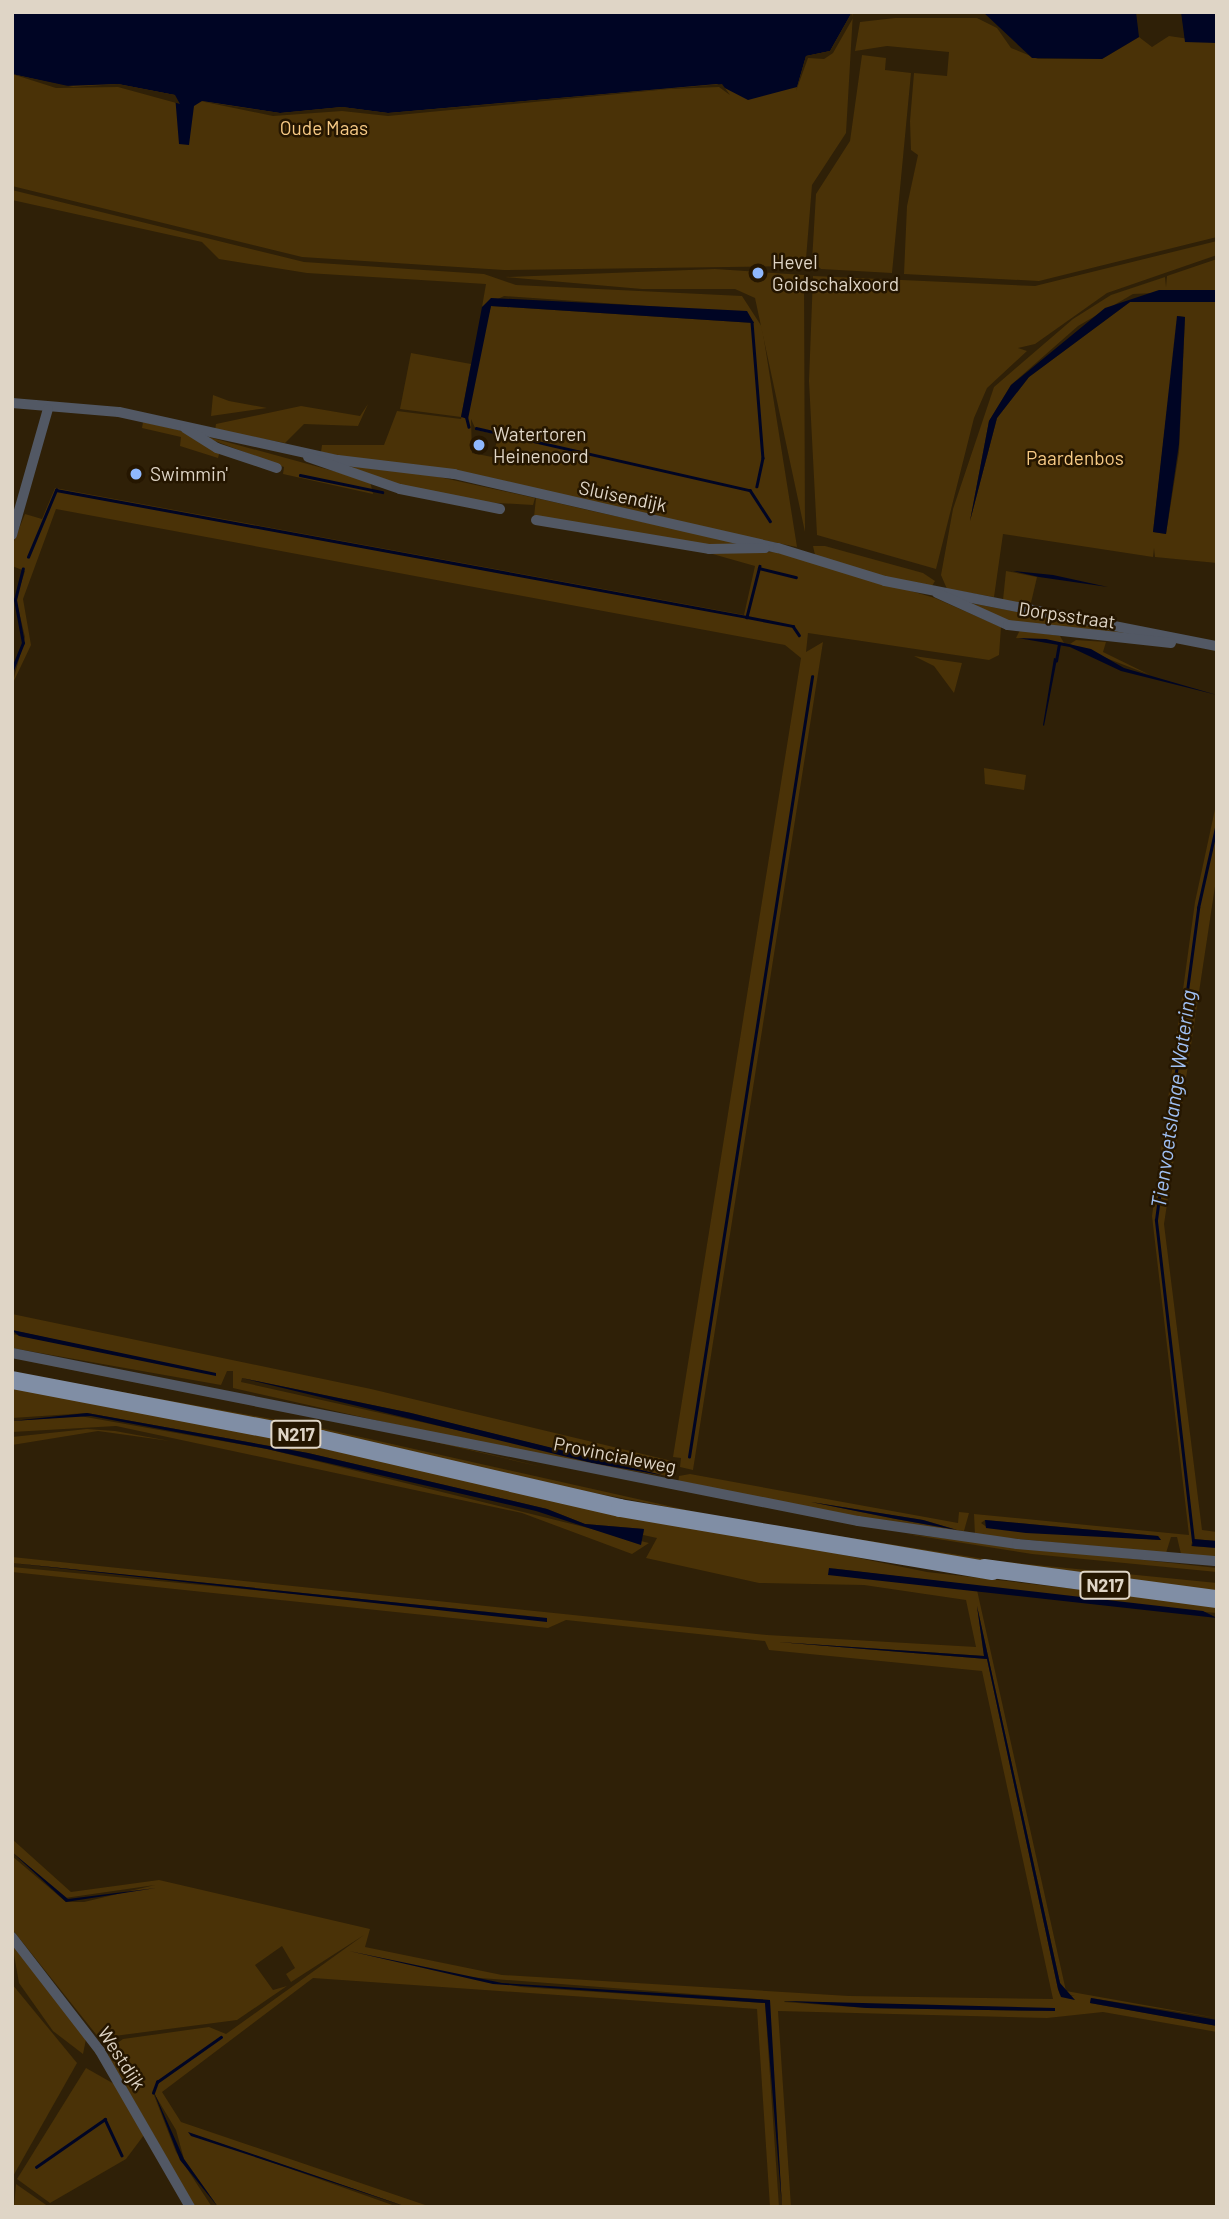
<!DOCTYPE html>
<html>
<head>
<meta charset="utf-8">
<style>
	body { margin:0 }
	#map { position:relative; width:1229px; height:2219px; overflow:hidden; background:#2f2007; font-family:Barlow,sans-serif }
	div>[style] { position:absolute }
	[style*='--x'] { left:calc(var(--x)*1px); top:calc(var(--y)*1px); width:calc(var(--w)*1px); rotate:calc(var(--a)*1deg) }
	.green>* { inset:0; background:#4a3207 }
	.water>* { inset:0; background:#000524 }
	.pier>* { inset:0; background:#2f2007 }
	.stream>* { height:2.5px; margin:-1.25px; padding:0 1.25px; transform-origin:1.25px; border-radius:1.25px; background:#000524 }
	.minor>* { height:10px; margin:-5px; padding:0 5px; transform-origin:5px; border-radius:5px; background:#525864 }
	.primary>* { height:18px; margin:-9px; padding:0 9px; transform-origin:9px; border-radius:9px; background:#808ea5 }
	.dots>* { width:19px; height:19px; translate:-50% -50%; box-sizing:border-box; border:4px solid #251600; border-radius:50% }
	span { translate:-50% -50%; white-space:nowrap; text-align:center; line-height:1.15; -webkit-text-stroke:5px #251600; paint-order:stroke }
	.shield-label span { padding:2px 5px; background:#251600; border:2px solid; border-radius:5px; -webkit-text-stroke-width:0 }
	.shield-label { font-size:18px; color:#dfd5c6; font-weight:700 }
	.park-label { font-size:19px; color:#f7ca85 }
	.poi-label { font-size:19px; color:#dfd5c6 }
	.left { translate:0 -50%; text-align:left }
	.street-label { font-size:19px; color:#dfd5c6 }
	.water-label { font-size:21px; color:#a0c0f3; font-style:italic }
	.frame { position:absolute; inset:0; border:14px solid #dfd5c6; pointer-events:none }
</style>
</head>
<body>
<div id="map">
	<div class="green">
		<i style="clip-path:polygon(853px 12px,846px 133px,812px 185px,806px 259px,799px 266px,504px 270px,302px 257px,12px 186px,12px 16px)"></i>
		<i style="clip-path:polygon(895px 18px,977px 18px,997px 28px,1011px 48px,1038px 59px,1102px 59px,1139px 37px,1152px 47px,1169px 36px,1217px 43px,1217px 237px,1039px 281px,904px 274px,907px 206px,918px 155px,911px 150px,910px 121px,914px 73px,947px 76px,949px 52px,887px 46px,855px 51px,860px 22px)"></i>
		<i style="clip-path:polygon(862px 55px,886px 58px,885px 70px,911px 73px,892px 273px,821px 269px,812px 261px,816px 194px,850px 141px)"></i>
		<i style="clip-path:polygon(evenodd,12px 190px,304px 262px,484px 274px,516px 285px,742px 296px,762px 327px,797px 547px,321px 452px,322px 445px,384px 445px,397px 411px,461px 419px,491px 306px,754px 323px,746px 313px,504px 296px,482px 307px,486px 284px,307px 273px,219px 259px,202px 242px,12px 200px,12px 190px,471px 419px,476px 430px,499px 435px,492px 457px,472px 453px,471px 419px)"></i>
		<i style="clip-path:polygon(1217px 241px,1217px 255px,1107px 293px,1035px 344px,1018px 348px,1027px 351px,987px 388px,974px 418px,936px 569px,817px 535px,809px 381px,813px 276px,1035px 286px)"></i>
		<i style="clip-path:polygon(evenodd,1217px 259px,1217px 290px,1133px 294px,1078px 326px,1011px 385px,989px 421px,970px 521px,997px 418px,1029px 377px,1130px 302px,1217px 302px,1217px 563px,1155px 557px,1154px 548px,1153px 557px,1003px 534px,994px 597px,947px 589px,941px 575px,953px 509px,994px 387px,1073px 319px,1111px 295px,1165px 277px,1166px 287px,1167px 276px,1217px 259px,1178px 316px,1185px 317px,1179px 452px,1166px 534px,1153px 532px,1178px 316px)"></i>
		<i style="clip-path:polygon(715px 269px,804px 275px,805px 532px,755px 298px,735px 289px,642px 289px,505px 277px)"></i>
		<i style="clip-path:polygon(411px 353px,471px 364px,461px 417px,400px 409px)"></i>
		<i style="clip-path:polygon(213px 395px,229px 401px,267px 408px,211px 416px)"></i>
		<i style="clip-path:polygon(368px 404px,358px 426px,304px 424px,285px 443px,215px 430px,216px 424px,301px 406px,360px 416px)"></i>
		<i style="clip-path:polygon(143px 422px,179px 430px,220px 451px,218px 458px,180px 446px,181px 437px,142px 428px)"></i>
		<i style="clip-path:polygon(194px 433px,370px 481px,373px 494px,283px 474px,284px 467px)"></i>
		<i style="clip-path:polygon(349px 466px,430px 475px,535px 498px,533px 505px,480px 502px,398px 487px)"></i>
		<i style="clip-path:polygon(55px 488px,744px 615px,755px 566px,709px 553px,777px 552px,935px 598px,1001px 627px,999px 655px,989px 660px,808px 633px,806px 652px,823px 642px,693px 1470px,680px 1467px,681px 1458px,673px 1457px,801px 658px,785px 645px,56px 509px,23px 599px,31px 645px,12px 685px,25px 637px,16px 599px,25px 571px,12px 566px,12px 546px,25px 514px,42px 519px)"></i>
		<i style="clip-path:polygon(536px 498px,592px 511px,755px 546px,725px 548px,534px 517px)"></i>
		<i style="clip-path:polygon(825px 546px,923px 573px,935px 581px,932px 586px,884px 577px,815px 555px,813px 546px)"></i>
		<i style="clip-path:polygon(1006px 571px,1037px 577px,1030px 607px,1003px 600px)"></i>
		<i style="clip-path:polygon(954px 600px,1163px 639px,1014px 624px)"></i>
		<i style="clip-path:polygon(1020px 630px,1060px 636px,1064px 643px,1016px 638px)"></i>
		<i style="clip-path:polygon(1076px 640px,1106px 642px,1103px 652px,1150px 675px,1070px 644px)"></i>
		<i style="clip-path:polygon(914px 656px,962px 663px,954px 693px,934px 666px)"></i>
		<i style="clip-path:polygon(984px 768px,1026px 775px,1024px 790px,985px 784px)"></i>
		<i style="clip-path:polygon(evenodd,1217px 800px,1217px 873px,1164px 1224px,1202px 1530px,1217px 1532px,1217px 1541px,1193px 1539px,1191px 1546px,1217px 1548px,1217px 1557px,1181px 1554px,1177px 1537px,1171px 1537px,1166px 1553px,975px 1535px,974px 1514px,1189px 1535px,1152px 1216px,1195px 902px,1217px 800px,985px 1520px,1158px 1536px,1161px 1540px,988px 1528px,981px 1523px,985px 1520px)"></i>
		<i style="clip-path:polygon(evenodd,12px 1314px,371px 1389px,672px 1461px,671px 1477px,521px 1453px,233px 1388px,233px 1371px,227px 1371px,221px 1385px,12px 1348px,12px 1334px,216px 1375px,12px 1330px,12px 1314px,242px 1378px,411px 1413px,664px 1476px,241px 1382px,242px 1378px)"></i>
		<i style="clip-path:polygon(12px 1358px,383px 1428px,546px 1468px,396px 1433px)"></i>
		<i style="clip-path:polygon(12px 1372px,316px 1427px,700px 1513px,568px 1488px)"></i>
		<i style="clip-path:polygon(evenodd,12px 1385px,927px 1572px,1217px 1605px,1217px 1613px,1168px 1609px,829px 1568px,977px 1590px,1066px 1991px,1217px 2018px,1091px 1998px,1090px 2003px,1217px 2026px,1217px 2032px,1103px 2012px,1047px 2018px,778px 2011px,791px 2207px,782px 2207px,769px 2000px,467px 1977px,521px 1987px,765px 2003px,779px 2207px,770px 2207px,757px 2009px,313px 1978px,162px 2092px,181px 2122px,431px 2207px,407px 2207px,189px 2133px,398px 2207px,218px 2207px,184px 2159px,176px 2130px,152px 2090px,176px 2152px,212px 2207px,195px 2207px,109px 2057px,112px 2047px,123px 2039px,209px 2027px,226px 2034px,364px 1935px,291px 1982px,286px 1974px,295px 1968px,282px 1946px,255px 1965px,273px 1990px,287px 1986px,237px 2020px,99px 2038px,12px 1929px,12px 1856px,66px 1902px,84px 1902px,155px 1885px,65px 1898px,12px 1852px,12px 1839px,71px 1892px,159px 1880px,370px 1929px,365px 1947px,502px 1975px,849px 1996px,1053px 1999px,982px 1671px,769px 1650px,765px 1641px,566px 1620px,548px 1628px,12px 1572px,12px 1567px,547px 1618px,12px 1563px,12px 1557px,767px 1635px,976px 1647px,966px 1600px,864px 1585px,759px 1583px,646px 1558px,657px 1538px,643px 1535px,644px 1529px,585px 1524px,547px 1509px,308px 1453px,87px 1413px,12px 1418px,12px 1385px,977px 1606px,1060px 1983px,1065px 1994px,1075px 1996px,1060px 1995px,1058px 1989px,987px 1659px,778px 1642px,984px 1656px,977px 1606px,12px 1385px,784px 2002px,785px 2001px,1055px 2011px,867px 2008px,784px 2002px)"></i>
		<i style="clip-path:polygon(80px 1416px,267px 1449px,649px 1543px,632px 1554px,522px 1513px,116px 1426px,12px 1432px,12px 1421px)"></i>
		<i style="clip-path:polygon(87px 1429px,115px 1431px,170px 1441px,98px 1431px,12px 1445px,12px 1437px)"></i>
		<i style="clip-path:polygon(evenodd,690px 1474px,958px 1523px,959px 1512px,969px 1513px,964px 1531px,894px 1523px,678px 1484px,679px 1476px,690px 1474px,811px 1502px,923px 1520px,957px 1530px,896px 1519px,811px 1502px)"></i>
		<i style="clip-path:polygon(788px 1528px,997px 1561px,1217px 1583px,1217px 1593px,1026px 1568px)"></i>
		<i style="clip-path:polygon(906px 1534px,1217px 1568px,1217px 1572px,1032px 1554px)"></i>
		<i style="clip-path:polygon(12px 1943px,86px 2039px,83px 2054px,53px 2031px,19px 1983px)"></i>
		<i style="clip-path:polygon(12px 1984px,77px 2063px,12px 2178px)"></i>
		<i style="clip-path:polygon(86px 2068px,116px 2085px,144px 2135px,126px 2159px,50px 2203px,17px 2179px)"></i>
		<i style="clip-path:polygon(16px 2184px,39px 2200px,49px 2207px,14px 2207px)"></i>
	</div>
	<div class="water">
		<i style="clip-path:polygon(12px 12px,852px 12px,830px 51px,806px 56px,797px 87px,748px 100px,717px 84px,388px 113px,342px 107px,280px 113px,202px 101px,194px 106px,189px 145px,179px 144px,175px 95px,118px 84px,65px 86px,12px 74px)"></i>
		<i style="clip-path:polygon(983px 12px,1136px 12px,1139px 37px,1102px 59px,1032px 58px)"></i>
		<i style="clip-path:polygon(1181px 12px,1217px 12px,1217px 43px,1185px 42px)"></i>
		<i style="clip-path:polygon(1159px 290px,1217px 290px,1217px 302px,1130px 302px,1029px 377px,997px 418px,970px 521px,989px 421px,1011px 385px,1105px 308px)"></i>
		<i style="clip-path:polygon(491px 298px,747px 311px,754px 323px,491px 306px,468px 419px,461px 417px,482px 307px)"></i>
		<i style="clip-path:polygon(1177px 316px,1185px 317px,1179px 444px,1166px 534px,1153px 532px)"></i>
		<i style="clip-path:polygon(1013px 571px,1053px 575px,1108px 587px,1039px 577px)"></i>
		<i style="clip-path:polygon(1018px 638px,1046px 639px,1091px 649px,1124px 668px,1217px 695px,1121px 671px,1070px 647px)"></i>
		<i style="clip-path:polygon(1054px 658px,1057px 659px,1044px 726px,1043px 725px)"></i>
		<i style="clip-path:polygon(12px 1330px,216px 1373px,216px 1376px,19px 1336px)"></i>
		<i style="clip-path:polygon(242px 1378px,411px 1413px,666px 1476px,592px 1463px)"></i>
		<i style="clip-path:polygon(87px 1413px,308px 1453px,547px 1509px,585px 1524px,644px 1529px,641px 1545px,536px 1511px,267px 1449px,91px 1416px,12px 1421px)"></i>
		<i style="clip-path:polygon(811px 1502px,923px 1520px,957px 1530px,896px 1519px)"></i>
		<i style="clip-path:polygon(985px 1520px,1158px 1536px,1161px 1540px,1026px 1533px,986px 1528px)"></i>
		<i style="clip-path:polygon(1193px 1539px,1217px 1541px,1217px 1548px,1192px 1546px)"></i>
		<i style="clip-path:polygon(12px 1563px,547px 1618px,547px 1622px)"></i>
		<i style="clip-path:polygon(829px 1568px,1203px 1611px,1217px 1618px,828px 1575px)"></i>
		<i style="clip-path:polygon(977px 1606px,1060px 1983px,1075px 2000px,1061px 1997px,1058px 1989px,987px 1659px,778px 1642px,984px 1656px)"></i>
		<i style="clip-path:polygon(12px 1852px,68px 1899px,156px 1888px,66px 1902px)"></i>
		<i style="clip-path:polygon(349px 1951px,502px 1983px,770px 2000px,782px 2207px,765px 2003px,493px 1984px)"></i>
		<i style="clip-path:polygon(1091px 1998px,1217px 2020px,1217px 2026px,1090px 2003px)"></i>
		<i style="clip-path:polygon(784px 2001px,1055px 2008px,1055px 2011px,867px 2008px)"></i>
		<i style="clip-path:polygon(153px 2090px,184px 2159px,218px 2207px,180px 2160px)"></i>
		<i style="clip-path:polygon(188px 2132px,407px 2207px,191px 2136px)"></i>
	</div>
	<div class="pier">
		<i style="clip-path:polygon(852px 12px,853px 18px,833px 53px,824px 59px,808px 58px,796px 91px,806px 56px,830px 51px)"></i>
		<i style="clip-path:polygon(12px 74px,73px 87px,118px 84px,175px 95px,180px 104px,118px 87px,56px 88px)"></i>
		<i style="clip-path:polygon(722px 84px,730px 95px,719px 87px,669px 89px,388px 116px,342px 111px,273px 116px,200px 101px,280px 113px,342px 107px,388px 113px)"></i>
	</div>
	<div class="stream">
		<i style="--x:752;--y:322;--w:136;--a:85.4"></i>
		<i style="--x:763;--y:458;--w:29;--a:102"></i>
		<i style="--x:466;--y:415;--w:12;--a:76"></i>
		<i style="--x:476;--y:428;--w:281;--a:12.8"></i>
		<i style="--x:750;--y:490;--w:37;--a:57"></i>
		<i style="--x:300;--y:475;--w:84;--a:11.7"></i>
		<i style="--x:28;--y:557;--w:73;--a:-67.3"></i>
		<i style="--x:56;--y:490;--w:703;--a:10.41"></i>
		<i style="--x:760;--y:566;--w:53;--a:104.3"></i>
		<i style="--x:747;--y:617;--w:47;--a:11.1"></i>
		<i style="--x:793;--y:626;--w:11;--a:56"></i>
		<i style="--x:759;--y:568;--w:38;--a:14"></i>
		<i style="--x:1056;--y:661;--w:17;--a:-80"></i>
		<i style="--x:12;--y:670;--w:29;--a:-68"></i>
		<i style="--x:23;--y:643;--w:44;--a:-100.5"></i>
		<i style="--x:15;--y:600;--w:32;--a:-76"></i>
		<i style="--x:689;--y:1457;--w:790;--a:-81.04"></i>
		<i style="--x:1193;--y:1541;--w:323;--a:-96.6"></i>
		<i style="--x:1156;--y:1220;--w:315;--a:-82.3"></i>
		<i style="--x:1198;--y:908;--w:87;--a:-77.4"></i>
		<i style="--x:153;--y:2093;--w:12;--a:-70"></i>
		<i style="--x:157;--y:2082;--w:78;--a:-35.1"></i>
		<i style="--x:36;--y:2167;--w:84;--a:-34.8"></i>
		<i style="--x:105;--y:2119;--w:40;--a:65"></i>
		<i style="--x:26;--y:2206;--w:2;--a:27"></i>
	</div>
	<div class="minor">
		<i style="--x:12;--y:403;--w:107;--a:4.8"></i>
		<i style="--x:119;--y:412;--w:224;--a:12.4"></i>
		<i style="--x:338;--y:460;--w:117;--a:6.9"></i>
		<i style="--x:454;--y:474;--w:332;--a:12.9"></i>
		<i style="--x:778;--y:548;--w:112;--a:17.1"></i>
		<i style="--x:885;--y:581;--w:338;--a:11.1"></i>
		<i style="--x:185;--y:428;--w:38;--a:32"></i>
		<i style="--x:217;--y:448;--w:63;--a:18.4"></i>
		<i style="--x:308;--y:457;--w:97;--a:19.2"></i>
		<i style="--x:400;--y:489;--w:102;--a:11.3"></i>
		<i style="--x:536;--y:520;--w:175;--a:9.5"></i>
		<i style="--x:709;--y:549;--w:56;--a:-1"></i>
		<i style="--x:12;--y:535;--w:131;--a:-74.1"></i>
		<i style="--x:937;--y:593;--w:78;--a:24.3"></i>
		<i style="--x:1008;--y:625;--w:164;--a:6.3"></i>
		<i style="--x:12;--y:1353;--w:863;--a:11.23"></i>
		<i style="--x:858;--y:1521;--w:161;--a:8.2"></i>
		<i style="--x:1017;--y:1544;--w:201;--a:4.9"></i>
		<i style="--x:12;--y:1937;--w:144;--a:52.3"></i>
		<i style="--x:100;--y:2051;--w:180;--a:60"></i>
	</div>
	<div class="primary">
		<i style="--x:12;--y:1380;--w:315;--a:10.8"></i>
		<i style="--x:321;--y:1439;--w:307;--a:13"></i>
		<i style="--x:620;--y:1508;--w:378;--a:9.6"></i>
		<i style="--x:984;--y:1568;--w:235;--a:7.6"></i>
	</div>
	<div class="dots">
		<i style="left:758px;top:273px;background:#8fb8fd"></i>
		<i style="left:479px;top:445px;background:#8fb8fd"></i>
		<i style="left:136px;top:474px;background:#8fb8fd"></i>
	</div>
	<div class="shield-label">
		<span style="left:296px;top:1434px">N217</span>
		<span style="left:1105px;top:1585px">N217</span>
	</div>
	<div class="park-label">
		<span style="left:324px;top:128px">Oude Maas</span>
		<span style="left:1075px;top:458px">Paardenbos</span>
	</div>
	<div class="poi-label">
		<span class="left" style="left:772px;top:273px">Hevel<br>Goidschalxoord</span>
		<span class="left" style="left:493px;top:445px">Watertoren<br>Heinenoord</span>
		<span class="left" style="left:150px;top:474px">Swimmin'</span>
	</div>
	<div class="street-label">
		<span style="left:623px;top:496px;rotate:12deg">Sluisendijk</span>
		<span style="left:1067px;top:615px;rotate:8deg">Dorpsstraat</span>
		<span style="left:615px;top:1455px;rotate:11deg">Provincialeweg</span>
		<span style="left:122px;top:2058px;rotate:57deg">Westdijk</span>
	</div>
	<div class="water-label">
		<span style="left:1173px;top:1099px;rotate:-82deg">Tienvoetslange Watering</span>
	</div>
	<div class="frame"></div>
</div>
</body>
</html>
